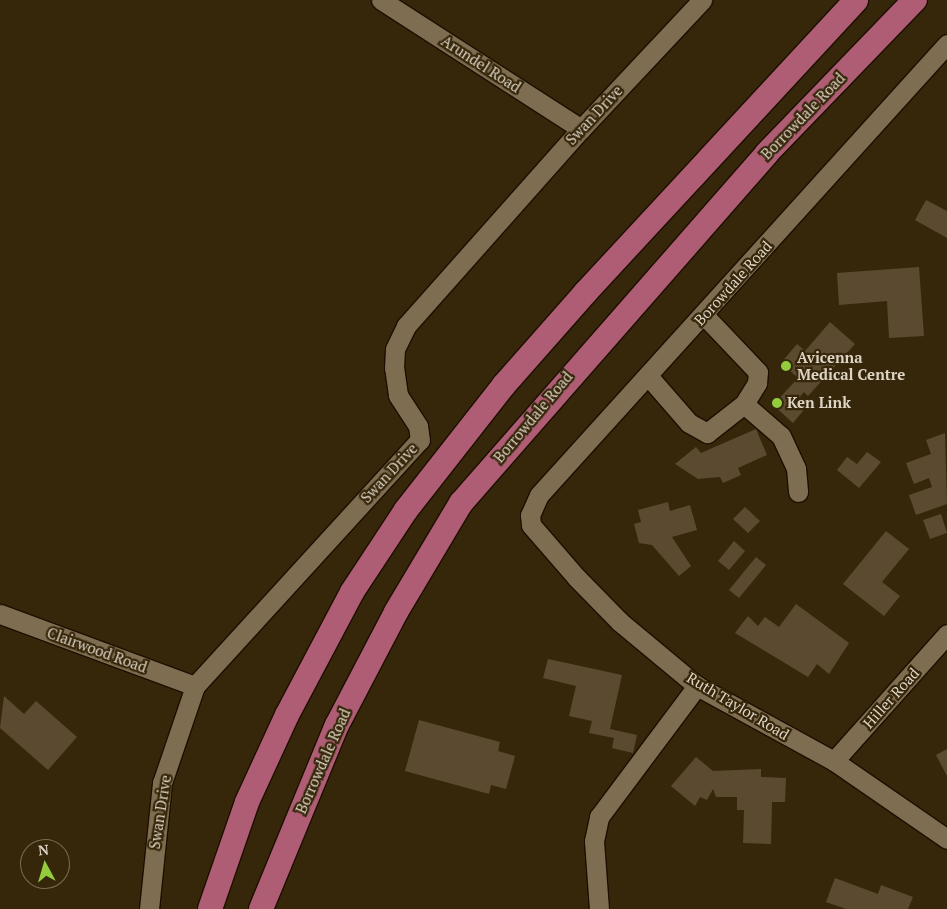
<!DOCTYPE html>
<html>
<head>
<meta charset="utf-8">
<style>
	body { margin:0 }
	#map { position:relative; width:947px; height:909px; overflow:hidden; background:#36270b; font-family:"PT Serif",serif }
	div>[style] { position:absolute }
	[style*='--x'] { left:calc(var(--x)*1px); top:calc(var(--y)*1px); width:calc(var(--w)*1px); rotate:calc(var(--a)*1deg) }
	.building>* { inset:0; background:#5b4a2f }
	.roads { filter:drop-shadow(1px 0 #1d0f00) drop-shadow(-1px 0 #1d0f00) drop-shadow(0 1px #1d0f00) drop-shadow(0 -1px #1d0f00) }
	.minor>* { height:19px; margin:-9.5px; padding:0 9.5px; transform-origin:9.5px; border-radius:9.5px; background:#7f6d51 }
	.major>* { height:24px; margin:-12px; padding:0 12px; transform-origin:12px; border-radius:12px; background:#ae5d74 }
	.dots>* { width:14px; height:14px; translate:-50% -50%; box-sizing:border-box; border:2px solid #36270b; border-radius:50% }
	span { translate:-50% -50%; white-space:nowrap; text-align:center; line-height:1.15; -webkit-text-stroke:4.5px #36270b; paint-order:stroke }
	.street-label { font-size:15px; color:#ded4c5 }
	.poi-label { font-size:15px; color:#ded4c5; font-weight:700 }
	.left { translate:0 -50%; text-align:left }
	.north { position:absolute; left:20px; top:839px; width:50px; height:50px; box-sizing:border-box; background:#36270b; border:1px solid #796c55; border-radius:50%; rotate:354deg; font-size:14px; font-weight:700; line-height:20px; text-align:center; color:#ded4c5 }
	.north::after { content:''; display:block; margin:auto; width:18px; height:22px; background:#93cd3d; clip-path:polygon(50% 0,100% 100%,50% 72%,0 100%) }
</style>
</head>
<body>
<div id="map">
	<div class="building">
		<i style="clip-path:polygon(926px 200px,947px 211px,947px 238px,915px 220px)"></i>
		<i style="clip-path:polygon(919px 267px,924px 336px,889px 338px,887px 301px,839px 305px,837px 273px)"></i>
		<i style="clip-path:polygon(830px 322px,855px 344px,808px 396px,804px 392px,798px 399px,807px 406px,793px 423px,773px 405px,798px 378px,781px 363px,797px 344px,805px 351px)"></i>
		<i style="clip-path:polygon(756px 429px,767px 455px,738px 468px,741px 475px,723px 483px,720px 477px,698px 479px,675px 464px,696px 447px,701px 453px)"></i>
		<i style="clip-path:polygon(945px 433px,947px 504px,916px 515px,909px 495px,932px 487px,929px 478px,914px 484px,906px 463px,931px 454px,926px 440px)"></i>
		<i style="clip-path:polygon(867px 452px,881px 462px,859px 488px,837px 470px,847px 457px,857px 464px)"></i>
		<i style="clip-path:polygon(668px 502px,670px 511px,690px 505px,697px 530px,672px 537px,691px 566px,679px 576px,652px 545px,639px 543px,634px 524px,641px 522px,638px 510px)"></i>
		<i style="clip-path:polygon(745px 507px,760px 521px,748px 533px,733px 519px)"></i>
		<i style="clip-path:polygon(941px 514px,947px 533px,930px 539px,923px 520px)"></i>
		<i style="clip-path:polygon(886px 531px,909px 549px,882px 582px,900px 596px,884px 616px,843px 584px)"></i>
		<i style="clip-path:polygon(734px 541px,745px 551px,729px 570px,718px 561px)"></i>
		<i style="clip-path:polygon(756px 557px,766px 565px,739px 598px,729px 590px)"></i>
		<i style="clip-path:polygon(796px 604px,849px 643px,829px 674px,817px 664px,808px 677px,735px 633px,748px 616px,758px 626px,765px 617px,779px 627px)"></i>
		<i style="clip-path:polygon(548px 659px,622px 675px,610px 729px,637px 735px,633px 753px,612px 748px,614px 738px,589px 733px,592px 721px,569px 716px,576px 686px,543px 678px)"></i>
		<i style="clip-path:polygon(4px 696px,24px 714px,36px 701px,77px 737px,48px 770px,0 728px)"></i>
		<i style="clip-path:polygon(419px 720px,500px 742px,498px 751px,515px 756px,506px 789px,491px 785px,489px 794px,405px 771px)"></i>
		<i style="clip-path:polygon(947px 749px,947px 776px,936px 755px)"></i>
		<i style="clip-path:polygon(696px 757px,713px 771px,761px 769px,761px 777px,786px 778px,785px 802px,772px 802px,771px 844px,743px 843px,744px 810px,737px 810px,737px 797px,716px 797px,713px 789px,707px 800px,700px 797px,695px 806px,671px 786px)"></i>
		<i style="clip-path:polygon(835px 878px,878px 894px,881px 885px,913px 897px,908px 909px,846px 909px,826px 902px)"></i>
	</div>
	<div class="roads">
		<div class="minor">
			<i style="--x:381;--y:0;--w:238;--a:32.8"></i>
			<i style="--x:947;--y:44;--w:608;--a:132.13"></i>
			<i style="--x:539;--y:495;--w:22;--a:114"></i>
			<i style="--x:530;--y:515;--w:10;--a:84"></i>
			<i style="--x:531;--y:525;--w:69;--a:49.1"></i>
			<i style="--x:576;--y:577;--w:63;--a:45.6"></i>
			<i style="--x:620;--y:622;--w:100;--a:39.7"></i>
			<i style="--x:697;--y:686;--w:156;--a:28.7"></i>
			<i style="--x:834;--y:761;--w:137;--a:34.6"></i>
			<i style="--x:649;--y:377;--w:61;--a:49"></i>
			<i style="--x:689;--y:423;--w:21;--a:29"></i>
			<i style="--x:707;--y:433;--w:47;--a:-38.1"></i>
			<i style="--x:744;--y:404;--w:25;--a:-58"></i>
			<i style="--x:757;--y:383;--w:11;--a:-85"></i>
			<i style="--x:758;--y:372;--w:79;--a:-133.5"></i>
			<i style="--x:744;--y:404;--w:49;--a:40.9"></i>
			<i style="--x:781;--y:436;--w:35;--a:65"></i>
			<i style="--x:796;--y:468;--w:24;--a:85"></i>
			<i style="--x:0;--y:614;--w:208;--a:20.3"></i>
			<i style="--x:834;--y:761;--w:170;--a:-48.3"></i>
			<i style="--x:149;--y:909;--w:127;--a:-84.1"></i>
			<i style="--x:162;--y:783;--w:102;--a:-71.2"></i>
			<i style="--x:195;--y:686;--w:333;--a:-47.6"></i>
			<i style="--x:420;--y:440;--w:14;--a:-98"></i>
			<i style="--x:418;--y:426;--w:37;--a:-123"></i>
			<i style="--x:398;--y:395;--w:27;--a:-98"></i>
			<i style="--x:394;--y:368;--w:19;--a:-87"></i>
			<i style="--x:395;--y:349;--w:25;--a:-64"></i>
			<i style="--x:406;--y:326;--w:264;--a:-48.4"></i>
			<i style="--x:581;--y:129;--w:177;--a:-46.8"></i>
			<i style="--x:599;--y:909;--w:68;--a:-94.2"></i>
			<i style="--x:594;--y:841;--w:25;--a:-78"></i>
			<i style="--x:599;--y:817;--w:164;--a:-53.2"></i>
		</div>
		<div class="major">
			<i style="--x:210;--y:909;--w:113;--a:-70.9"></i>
			<i style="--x:247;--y:802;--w:96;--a:-65.3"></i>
			<i style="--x:287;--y:715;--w:139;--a:-62.1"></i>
			<i style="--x:352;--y:592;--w:98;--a:-56.6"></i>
			<i style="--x:406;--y:510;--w:159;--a:-51.9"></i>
			<i style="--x:504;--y:385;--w:123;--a:-48.6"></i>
			<i style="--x:585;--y:293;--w:399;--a:-47.2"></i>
			<i style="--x:261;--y:909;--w:199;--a:-67.6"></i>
			<i style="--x:337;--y:725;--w:127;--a:-62.4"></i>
			<i style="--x:396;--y:612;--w:127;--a:-59.2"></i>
			<i style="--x:461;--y:503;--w:465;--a:-48.8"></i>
			<i style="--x:767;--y:153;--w:213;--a:-46"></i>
		</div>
	</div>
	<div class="dots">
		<i style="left:786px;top:366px;background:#93cd3d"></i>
		<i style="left:777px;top:403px;background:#93cd3d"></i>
	</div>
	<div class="street-label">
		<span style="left:481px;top:64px;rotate:33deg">Arundel Road</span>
		<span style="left:594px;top:115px;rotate:-47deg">Swan Drive</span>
		<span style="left:803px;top:116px;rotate:-46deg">Borrowdale Road</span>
		<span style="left:733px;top:283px;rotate:-48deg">Borowdale Road</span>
		<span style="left:533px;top:417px;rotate:-50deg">Borrowdale Road</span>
		<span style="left:389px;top:473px;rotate:-47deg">Swan Drive</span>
		<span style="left:97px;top:650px;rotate:20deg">Clairwood Road</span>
		<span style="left:891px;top:698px;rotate:-48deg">Hiller Road</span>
		<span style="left:738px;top:706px;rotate:31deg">Ruth Taylor Road</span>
		<span style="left:323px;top:761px;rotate:-66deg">Borrowdale Road</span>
		<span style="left:160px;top:812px;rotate:-81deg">Swan Drive</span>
	</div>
	<div class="poi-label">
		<span class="left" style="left:797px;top:366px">Avicenna<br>Medical Centre</span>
		<span class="left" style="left:787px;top:403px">Ken Link</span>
	</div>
	<div class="north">N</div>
</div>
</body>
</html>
